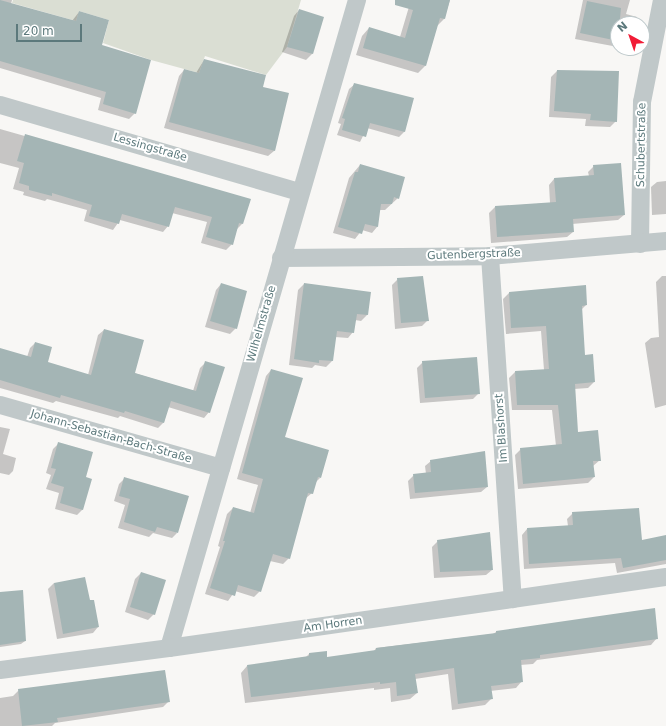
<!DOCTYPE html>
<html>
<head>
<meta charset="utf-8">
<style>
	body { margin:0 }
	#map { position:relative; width:666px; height:726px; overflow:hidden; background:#f8f7f5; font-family:"DejaVu Sans",sans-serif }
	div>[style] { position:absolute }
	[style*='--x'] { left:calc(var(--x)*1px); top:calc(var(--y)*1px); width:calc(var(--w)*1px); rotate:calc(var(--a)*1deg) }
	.green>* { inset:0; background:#daded3 }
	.shadow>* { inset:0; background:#0003 }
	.building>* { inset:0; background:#a4b5b5 }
	.minor>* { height:18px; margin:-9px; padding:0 9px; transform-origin:9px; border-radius:9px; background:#c0c8c9 }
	span { translate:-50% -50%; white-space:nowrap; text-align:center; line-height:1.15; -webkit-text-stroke:4px #fff; paint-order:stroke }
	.street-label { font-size:11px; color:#5c797c }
	.north { position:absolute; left:610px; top:16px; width:40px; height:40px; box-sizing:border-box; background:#fff; border:1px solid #bec9cb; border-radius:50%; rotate:320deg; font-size:11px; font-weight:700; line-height:16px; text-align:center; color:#5c797c }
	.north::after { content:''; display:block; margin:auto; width:14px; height:18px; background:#f11c36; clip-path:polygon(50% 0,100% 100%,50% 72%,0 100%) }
	.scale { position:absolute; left:16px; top:24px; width:66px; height:18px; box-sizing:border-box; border:2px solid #5c797c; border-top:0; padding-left:5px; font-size:12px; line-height:14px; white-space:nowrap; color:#5c797c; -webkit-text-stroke:3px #fff; paint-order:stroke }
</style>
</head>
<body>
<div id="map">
	<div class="green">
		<i style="clip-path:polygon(13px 0,301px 0,287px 47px,266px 75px,205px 56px,199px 73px,151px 60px,103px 43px,109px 20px,79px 11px,76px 21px,12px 3px)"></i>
	</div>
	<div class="shadow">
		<i style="clip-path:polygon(0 0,12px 0,11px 4px,72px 21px,79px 12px,101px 45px,135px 113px,129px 119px,98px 110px,101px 98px,0 68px)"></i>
		<i style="clip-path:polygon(411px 0,450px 0,444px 19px,437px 26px,425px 66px,418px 73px,356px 55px,362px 36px,369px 28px,400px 37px)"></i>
		<i style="clip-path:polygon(583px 0,630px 0,626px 14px,637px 17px,636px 24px,618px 24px,618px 47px,575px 39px)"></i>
		<i style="clip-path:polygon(299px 10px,323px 18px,312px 54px,306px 60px,282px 52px,294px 16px)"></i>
		<i style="clip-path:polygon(204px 60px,262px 87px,274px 151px,268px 156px,164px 128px,179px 76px,184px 70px,196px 73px)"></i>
		<i style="clip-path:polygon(557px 71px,616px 121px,610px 127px,585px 126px,586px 119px,549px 117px,551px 77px)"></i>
		<i style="clip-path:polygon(355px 84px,413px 99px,404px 132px,399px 137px,367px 128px,360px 142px,337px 135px,341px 124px,338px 123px,349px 89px)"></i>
		<i style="clip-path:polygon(0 129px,250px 200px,242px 224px,236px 230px,232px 244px,226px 250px,201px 243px,207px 222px,172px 213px,168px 226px,163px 232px,120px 220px,113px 230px,84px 221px,87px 210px,47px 199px,45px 201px,23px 195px,24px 192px,13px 189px,19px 168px,0 163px)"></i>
		<i style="clip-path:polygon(360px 165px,398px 198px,385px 210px,379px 210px,377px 227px,372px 233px,362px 230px,355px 239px,333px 233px,349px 178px)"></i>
		<i style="clip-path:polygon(594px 166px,624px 215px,618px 220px,572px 224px,573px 232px,567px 237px,491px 243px,489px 213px,495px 207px,550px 203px,549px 185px,554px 179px,589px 176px,588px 172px)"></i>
		<i style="clip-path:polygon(666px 181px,666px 214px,652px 215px,651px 187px,657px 182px)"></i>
		<i style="clip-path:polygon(662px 276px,666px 276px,666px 405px,655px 408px,645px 343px,651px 338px,659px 337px,656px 282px)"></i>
		<i style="clip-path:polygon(398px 279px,428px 320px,422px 326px,395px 329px,392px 285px)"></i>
		<i style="clip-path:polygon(221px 284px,236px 328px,230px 334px,205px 327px,216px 290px)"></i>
		<i style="clip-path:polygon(304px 284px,369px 293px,367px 315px,361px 321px,355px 320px,353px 332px,348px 338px,335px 337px,332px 361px,326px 367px,315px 365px,312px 368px,289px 365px,298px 290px)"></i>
		<i style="clip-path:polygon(509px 293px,586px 305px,581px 310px,584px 356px,594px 382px,588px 388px,574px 389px,577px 433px,600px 460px,593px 466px,594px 477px,588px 483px,518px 489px,515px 455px,521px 449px,556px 446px,552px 410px,512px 410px,509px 378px,515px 372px,544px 370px,541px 331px,506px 334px,503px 299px)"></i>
		<i style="clip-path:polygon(104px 330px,134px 373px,193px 391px,200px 368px,206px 362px,209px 412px,204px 418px,168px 407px,164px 422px,158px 428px,120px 416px,118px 418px,56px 401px,53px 403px,0 388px,0 349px,27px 357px,30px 348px,35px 343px,46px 363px,88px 375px,98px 335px)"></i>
		<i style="clip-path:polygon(423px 362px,479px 393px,473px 399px,420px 403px,417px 368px)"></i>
		<i style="clip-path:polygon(271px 370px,284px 438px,320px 478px,316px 482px,312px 493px,305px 499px,289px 558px,283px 564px,270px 561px,260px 591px,254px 597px,235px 591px,228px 601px,205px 594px,220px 547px,218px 546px,227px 514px,233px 508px,250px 513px,258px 485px,237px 479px,266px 376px)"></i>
		<i style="clip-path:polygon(0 427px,10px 429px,3px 454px,16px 458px,13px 471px,9px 475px,0 473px)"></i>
		<i style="clip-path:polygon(59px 443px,84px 477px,83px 509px,77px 515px,55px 509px,59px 493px,46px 489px,51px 475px,46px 473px,53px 449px)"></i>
		<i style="clip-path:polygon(431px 461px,487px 487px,481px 492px,410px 499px,408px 481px,414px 475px,426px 474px,425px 466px)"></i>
		<i style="clip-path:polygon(125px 478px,177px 533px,172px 538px,153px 533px,149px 537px,118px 528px,125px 505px,114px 501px,119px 484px)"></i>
		<i style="clip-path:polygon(573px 513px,641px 541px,666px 536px,666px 564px,617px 573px,615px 563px,524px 569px,522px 535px,527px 529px,568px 526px,567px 519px)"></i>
		<i style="clip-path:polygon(438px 541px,492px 570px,486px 575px,434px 578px,432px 547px)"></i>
		<i style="clip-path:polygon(141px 573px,154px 614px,148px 620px,125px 612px,135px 579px)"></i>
		<i style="clip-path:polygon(54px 583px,89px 601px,98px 627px,93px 633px,57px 639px,48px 589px)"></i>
		<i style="clip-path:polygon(22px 591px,25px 641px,21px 644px,0 647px,0 593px)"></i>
		<i style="clip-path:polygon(496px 632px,657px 638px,651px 645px,537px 660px,533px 664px,520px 665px,522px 681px,516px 688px,490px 691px,491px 699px,485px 705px,452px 710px,448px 674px,415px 679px,417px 693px,410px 699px,391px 702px,390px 688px,374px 690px,374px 688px,245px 703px,241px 673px,247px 666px,306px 657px,309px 654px,327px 658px,374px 651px,376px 648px,493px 634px)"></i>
		<i style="clip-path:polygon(19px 690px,169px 701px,163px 707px,55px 723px,52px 726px,0 726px,0 698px,13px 696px)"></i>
	</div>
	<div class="building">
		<i style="clip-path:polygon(0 0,76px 21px,79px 11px,109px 20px,102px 45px,151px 60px,136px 114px,103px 104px,106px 92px,0 61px)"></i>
		<i style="clip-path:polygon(395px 0,450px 0,445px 19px,440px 18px,426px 66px,363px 48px,369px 27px,405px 38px,413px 10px,395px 5px)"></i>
		<i style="clip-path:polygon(587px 1px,621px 8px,618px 41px,580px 33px)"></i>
		<i style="clip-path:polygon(299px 9px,324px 17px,313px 54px,287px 47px)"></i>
		<i style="clip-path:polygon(204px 59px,266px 75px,263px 87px,289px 93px,275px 151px,169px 122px,184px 69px,199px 73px)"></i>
		<i style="clip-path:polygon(557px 70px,619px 71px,617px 122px,590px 120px,591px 114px,554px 111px)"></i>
		<i style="clip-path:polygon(354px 83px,414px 98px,405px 132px,370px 123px,366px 137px,342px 130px,345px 119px,342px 118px)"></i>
		<i style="clip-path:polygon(25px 134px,251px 199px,243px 224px,239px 223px,233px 245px,206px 237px,212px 217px,175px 207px,169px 227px,122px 214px,119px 224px,89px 216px,92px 205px,52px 193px,52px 196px,29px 190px,29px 186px,19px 183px,24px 163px,17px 161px)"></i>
		<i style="clip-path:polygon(621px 163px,625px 215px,573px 219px,574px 232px,497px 237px,495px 206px,556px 202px,554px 178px,594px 175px,593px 165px)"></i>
		<i style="clip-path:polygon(360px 164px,405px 177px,399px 199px,394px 197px,392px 204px,381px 204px,378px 227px,365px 224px,362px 234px,338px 227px,355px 172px,358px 172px)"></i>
		<i style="clip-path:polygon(423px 276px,429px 321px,401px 323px,397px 278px)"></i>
		<i style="clip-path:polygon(221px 283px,247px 291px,237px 329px,210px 321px)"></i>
		<i style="clip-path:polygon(304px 283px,371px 292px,368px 315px,357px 314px,354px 333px,337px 331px,333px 361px,319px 360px,319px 363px,294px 359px)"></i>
		<i style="clip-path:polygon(586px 285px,587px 305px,582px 306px,585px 355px,593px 354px,595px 382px,575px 384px,578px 432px,598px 430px,601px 461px,593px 461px,595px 477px,523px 484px,520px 448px,562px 444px,558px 405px,517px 405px,515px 371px,549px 369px,546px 326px,511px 328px,509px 292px)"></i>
		<i style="clip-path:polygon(104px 329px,144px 340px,135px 373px,196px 391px,205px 361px,225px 367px,210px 413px,171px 401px,164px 423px,125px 411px,124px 413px,61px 395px,60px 398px,0 380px,0 348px,31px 357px,35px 342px,52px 347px,48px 362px,91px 375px)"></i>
		<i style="clip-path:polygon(477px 357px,480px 394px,425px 398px,422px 361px)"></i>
		<i style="clip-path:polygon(271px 369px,303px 378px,285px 437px,329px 450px,321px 478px,318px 477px,313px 494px,308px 493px,290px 559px,273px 554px,261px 592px,238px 585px,235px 596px,210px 588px,225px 541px,223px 541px,233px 507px,254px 513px,263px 479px,242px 473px)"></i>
		<i style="clip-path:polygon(58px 442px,93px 452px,86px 477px,92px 479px,83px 510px,60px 503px,64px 487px,51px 483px,56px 469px,51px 468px)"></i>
		<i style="clip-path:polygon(485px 451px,488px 487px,415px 493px,413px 474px,431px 472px,430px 460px)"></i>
		<i style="clip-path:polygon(124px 477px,189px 496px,178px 533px,157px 527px,155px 532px,124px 522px,130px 499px,119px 496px)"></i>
		<i style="clip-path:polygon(639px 508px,642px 540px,666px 535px,666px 560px,623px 568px,621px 558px,529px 564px,527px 528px,573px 525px,572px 512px)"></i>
		<i style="clip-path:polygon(490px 532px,493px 570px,440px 572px,437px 540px)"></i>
		<i style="clip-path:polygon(141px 572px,166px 580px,155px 615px,130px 607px)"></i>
		<i style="clip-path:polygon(85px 577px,90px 600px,94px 600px,99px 627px,63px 634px,54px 583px)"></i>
		<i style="clip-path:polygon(23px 590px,26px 641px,0 645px,0 592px)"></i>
		<i style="clip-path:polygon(655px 608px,658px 639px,540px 655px,540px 658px,521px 660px,523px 682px,491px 686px,493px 699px,458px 704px,454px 668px,415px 674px,418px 693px,397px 696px,396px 682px,380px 684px,380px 682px,251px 697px,247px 665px,309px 656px,309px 653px,327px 651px,327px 657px,376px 650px,376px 648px,496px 633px,496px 631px)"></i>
		<i style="clip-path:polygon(165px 670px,170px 702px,57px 718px,58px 722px,22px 726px,18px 689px)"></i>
	</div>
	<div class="minor">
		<i style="--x:0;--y:105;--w:312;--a:16.2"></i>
		<i style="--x:640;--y:244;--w:142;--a:-89.2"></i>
		<i style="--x:642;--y:102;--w:104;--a:-78.9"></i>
		<i style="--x:490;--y:256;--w:344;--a:86.2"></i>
		<i style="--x:281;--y:258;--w:209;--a:-0.5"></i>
		<i style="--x:490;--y:256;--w:177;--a:-4.9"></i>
		<i style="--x:0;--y:405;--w:230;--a:15.9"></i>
		<i style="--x:169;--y:648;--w:675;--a:-73.82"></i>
		<i style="--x:0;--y:670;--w:170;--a:-7.4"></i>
		<i style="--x:169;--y:648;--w:502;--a:-8.13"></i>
	</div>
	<div class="street-label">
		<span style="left:642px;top:145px;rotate:-89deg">Schubertstraße</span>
		<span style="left:150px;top:148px;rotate:16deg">Lessingstraße</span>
		<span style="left:474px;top:255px;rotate:-2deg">Gutenbergstraße</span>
		<span style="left:262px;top:324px;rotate:-74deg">Wilhelmstraße</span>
		<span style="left:502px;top:428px;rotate:-94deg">Im Blashorst</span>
		<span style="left:111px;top:437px;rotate:16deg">Johann-Sebastian-Bach-Straße</span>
		<span style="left:333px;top:625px;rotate:-8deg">Am Horren</span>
	</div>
	<div class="north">N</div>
	<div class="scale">20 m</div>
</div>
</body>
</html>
